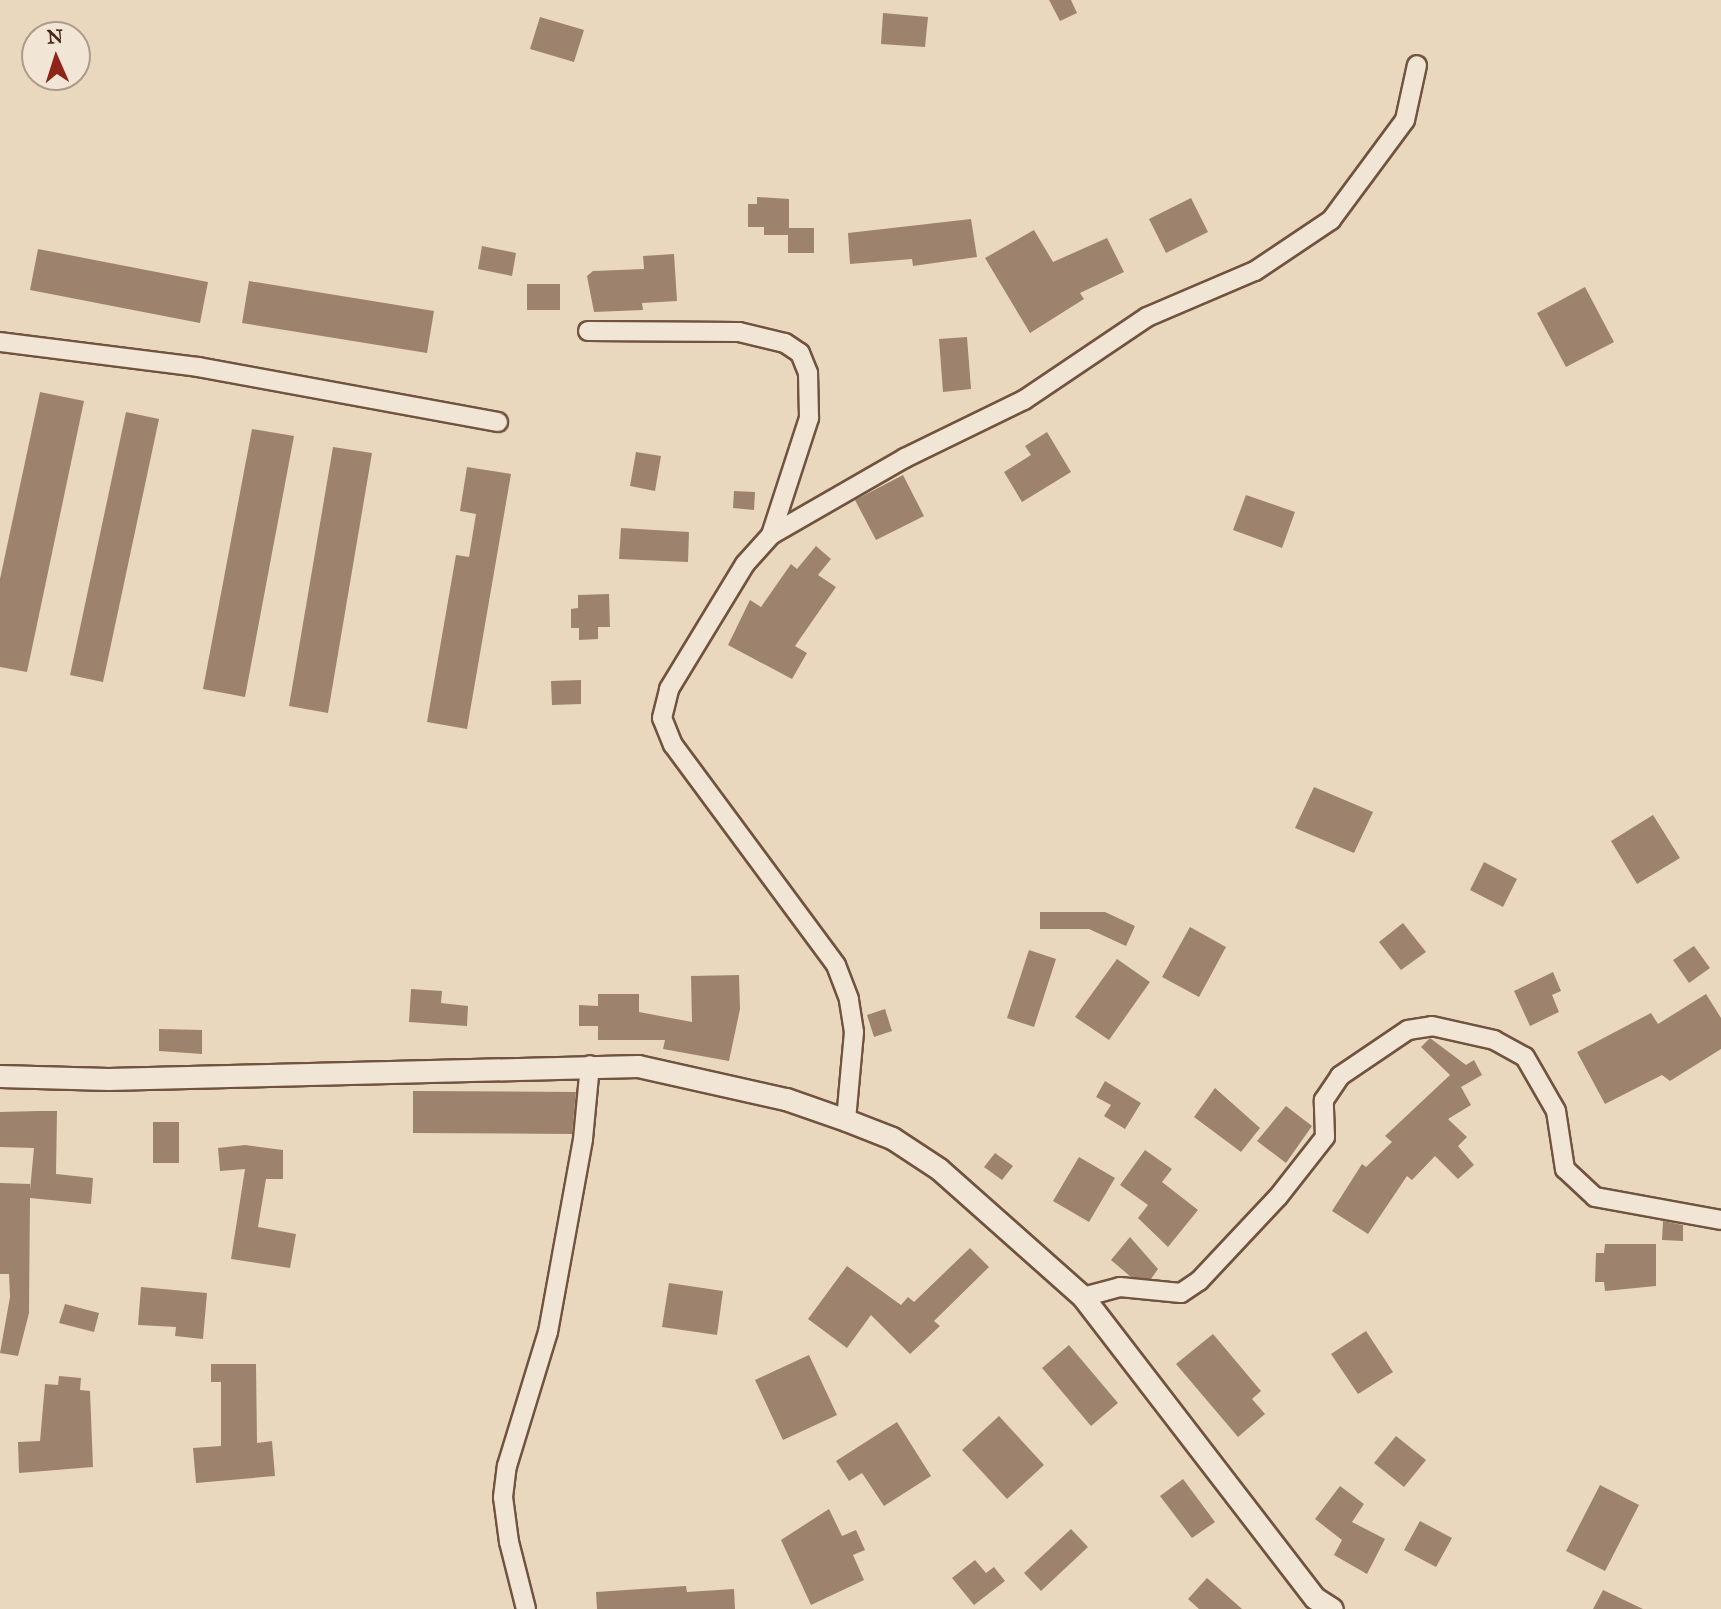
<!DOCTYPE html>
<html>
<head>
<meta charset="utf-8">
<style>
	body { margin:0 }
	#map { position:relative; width:1721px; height:1609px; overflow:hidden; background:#ead8be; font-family:"IM FELL Great Primer",serif }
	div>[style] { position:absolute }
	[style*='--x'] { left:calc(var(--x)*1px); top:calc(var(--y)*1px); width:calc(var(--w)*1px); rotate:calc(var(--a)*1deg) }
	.building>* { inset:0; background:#9d836d }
	.roads { filter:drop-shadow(2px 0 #71533f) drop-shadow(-2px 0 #71533f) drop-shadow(0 2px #71533f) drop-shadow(0 -2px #71533f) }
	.minor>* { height:18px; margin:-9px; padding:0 9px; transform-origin:9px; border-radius:9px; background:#f1e6d5 }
	.tertiary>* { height:21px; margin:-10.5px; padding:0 10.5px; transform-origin:10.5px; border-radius:10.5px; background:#f1e6d5 }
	span { translate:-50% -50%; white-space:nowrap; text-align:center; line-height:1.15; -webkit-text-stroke:7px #f1e6d5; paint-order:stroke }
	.north { position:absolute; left:21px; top:21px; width:70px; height:70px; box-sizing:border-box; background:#f1e6d5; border:2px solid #ae9a88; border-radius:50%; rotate:357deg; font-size:19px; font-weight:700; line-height:28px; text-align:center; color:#492715 }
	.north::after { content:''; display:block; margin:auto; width:24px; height:32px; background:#8f2418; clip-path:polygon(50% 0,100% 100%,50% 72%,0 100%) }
</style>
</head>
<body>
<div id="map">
	<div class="building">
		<i style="clip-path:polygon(1049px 0,1071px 0,1077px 13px,1060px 21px)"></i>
		<i style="clip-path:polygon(883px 13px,928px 17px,925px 47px,881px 44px)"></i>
		<i style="clip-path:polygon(540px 17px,584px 30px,574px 62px,530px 49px)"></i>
		<i style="clip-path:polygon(757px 197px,789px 199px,789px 228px,814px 228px,814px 253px,788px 253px,788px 235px,764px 235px,764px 227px,748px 227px,748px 204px,757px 204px)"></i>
		<i style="clip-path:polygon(1191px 198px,1208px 232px,1166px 253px,1149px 219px)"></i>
		<i style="clip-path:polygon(971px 219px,977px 257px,913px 266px,912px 259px,850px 264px,848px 233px)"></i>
		<i style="clip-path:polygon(1034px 230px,1053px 262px,1107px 238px,1124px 272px,1080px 293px,1084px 299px,1030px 333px,985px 258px)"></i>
		<i style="clip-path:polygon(482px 246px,516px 253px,512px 276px,478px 269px)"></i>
		<i style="clip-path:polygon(38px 249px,208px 282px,200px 323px,30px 290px)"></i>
		<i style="clip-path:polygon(674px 254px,677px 301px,642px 303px,643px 310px,594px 312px,587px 276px,593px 271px,644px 269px,643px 256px)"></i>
		<i style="clip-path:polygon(249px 281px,434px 311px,427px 353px,242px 323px)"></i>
		<i style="clip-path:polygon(527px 284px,560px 284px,560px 310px,527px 310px)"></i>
		<i style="clip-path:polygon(1585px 287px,1614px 342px,1566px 367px,1537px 313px)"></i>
		<i style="clip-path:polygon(967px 337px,971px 389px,943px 392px,939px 339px)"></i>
		<i style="clip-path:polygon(40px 392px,84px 401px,27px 672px,0 667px,0 579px)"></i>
		<i style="clip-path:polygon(126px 412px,159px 419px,103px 682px,70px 675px)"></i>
		<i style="clip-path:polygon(252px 429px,294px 436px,245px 697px,203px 689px)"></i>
		<i style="clip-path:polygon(1047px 432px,1071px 472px,1022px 502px,1004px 472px,1031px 455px,1025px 446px)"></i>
		<i style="clip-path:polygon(333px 447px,372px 453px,328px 713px,289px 706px)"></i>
		<i style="clip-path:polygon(636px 452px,661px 456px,655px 491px,630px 486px)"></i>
		<i style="clip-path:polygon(467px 467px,511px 474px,467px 729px,427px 722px,456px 555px,469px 557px,476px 514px,460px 511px)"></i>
		<i style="clip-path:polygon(903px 475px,924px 516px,876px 540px,855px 500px)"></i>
		<i style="clip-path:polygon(734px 491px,755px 492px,754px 510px,733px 508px)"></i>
		<i style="clip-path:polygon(1246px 495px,1295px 512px,1282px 548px,1233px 530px)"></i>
		<i style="clip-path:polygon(621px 528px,689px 532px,688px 562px,619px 559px)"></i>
		<i style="clip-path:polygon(816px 546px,831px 559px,818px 575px,836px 587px,795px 646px,807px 653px,792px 679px,728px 645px,750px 600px,761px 607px,791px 564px,797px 569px)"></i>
		<i style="clip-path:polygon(609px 594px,610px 627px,598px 627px,598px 639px,579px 640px,579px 628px,571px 628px,571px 609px,578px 608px,578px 595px)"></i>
		<i style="clip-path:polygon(581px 680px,581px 704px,552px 705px,551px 681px)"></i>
		<i style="clip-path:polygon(1314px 787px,1373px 812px,1354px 853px,1295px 828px)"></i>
		<i style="clip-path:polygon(1653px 815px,1680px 858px,1637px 884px,1611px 841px)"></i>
		<i style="clip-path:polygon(1484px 862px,1517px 879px,1503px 907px,1470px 890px)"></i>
		<i style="clip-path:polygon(1040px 912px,1105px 912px,1135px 926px,1126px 946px,1089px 929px,1040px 929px)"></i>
		<i style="clip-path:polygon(1403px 923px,1426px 952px,1401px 970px,1379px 942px)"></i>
		<i style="clip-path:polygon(1190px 927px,1226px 947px,1199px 997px,1162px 977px)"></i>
		<i style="clip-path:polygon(1694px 946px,1710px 968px,1689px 983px,1673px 960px)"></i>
		<i style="clip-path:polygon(1029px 950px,1056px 959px,1034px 1027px,1007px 1018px)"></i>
		<i style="clip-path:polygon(1117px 959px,1150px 982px,1109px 1040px,1075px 1017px)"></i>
		<i style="clip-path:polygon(1553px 972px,1561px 991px,1552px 995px,1559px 1012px,1530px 1026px,1514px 991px)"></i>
		<i style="clip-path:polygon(739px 975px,740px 1009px,729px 1061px,663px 1049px,665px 1040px,598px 1040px,598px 1026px,579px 1026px,579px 1005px,598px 1006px,598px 994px,639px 994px,639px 1012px,692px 1022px,691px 976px)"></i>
		<i style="clip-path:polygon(411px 989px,442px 991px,441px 1003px,468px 1006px,467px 1026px,409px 1022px)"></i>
		<i style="clip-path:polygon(1706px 994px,1721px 1018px,1721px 1049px,1670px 1081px,1662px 1075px,1605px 1104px,1577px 1052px,1651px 1013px,1658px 1024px)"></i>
		<i style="clip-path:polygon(885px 1009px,892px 1031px,874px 1037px,867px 1015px)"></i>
		<i style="clip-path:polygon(159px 1029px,202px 1030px,202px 1054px,159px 1051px)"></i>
		<i style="clip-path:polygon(1430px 1038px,1466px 1065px,1474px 1060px,1482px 1075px,1461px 1087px,1471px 1105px,1448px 1119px,1467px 1137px,1458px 1146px,1474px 1165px,1458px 1179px,1435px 1156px,1412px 1180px,1407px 1176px,1368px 1234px,1332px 1211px,1362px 1164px,1366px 1167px,1392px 1142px,1385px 1136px,1450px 1075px,1421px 1047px)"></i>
		<i style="clip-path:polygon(1105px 1081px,1141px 1103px,1125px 1129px,1104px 1116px,1111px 1105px,1096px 1097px)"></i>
		<i style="clip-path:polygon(1215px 1088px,1260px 1128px,1241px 1152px,1194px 1117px)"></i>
		<i style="clip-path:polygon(413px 1091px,576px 1092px,572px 1134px,413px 1133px)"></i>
		<i style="clip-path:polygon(1286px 1106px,1312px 1126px,1286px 1163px,1257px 1141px)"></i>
		<i style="clip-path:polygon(39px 1111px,57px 1111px,56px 1174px,93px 1178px,91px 1204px,30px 1198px,29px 1313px,18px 1356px,0 1353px,10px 1297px,9px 1274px,0 1274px,0 1183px,30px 1184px,30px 1190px,34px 1148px,0 1147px,0 1112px)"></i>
		<i style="clip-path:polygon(153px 1122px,179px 1122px,179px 1163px,153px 1163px)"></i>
		<i style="clip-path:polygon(245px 1145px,283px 1150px,283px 1179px,266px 1179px,258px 1227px,296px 1234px,290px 1268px,231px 1259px,245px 1169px,220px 1171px,218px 1148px)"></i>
		<i style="clip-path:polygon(1145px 1150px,1172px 1169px,1162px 1182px,1198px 1210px,1168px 1247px,1138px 1218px,1148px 1205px,1120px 1185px)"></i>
		<i style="clip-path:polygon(995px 1153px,1013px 1166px,1002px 1180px,984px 1167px)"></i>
		<i style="clip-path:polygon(1079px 1157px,1115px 1178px,1089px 1222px,1053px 1201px)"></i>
		<i style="clip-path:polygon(1663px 1221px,1683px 1225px,1683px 1241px,1662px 1240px)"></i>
		<i style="clip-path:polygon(1130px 1237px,1158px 1269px,1151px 1279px,1131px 1277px,1111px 1260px)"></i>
		<i style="clip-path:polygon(1605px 1244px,1656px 1244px,1656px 1286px,1605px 1291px,1604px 1282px,1595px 1282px,1596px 1253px,1604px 1253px)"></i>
		<i style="clip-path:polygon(970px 1248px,989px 1267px,934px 1321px,940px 1326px,910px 1354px,871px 1315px,847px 1348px,808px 1319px,847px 1266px,901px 1305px,908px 1297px,914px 1302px)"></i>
		<i style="clip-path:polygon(669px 1283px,723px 1291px,717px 1335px,662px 1327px)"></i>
		<i style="clip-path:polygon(141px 1287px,207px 1293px,203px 1339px,175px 1336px,176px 1327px,138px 1325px)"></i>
		<i style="clip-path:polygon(65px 1304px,99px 1313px,94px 1332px,59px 1323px)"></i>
		<i style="clip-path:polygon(1366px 1331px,1393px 1372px,1358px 1394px,1331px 1354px)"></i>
		<i style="clip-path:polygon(1213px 1334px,1261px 1391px,1252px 1399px,1265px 1414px,1238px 1437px,1176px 1364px)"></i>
		<i style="clip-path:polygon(1069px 1345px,1118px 1403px,1091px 1426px,1042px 1368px)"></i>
		<i style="clip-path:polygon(809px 1355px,837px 1415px,783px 1440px,755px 1380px)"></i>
		<i style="clip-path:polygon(211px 1364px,256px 1364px,257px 1443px,272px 1441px,275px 1476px,196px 1483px,193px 1448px,221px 1446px,221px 1382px,211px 1382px)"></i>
		<i style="clip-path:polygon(59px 1376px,81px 1378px,80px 1390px,90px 1391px,93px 1467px,19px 1473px,18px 1442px,40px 1441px,45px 1384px,58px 1385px)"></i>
		<i style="clip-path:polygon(999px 1416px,1044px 1465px,1007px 1499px,962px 1450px)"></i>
		<i style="clip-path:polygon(897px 1422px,931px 1476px,884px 1506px,862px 1473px,849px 1481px,836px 1461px)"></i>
		<i style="clip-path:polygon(1396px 1436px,1426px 1460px,1404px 1487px,1374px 1463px)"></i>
		<i style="clip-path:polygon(1183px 1479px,1215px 1522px,1192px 1538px,1160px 1496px)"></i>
		<i style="clip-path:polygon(1600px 1485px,1639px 1505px,1605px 1571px,1566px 1551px)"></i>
		<i style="clip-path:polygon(1340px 1486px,1364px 1504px,1352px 1522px,1385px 1539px,1367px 1574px,1334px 1555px,1342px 1540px,1315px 1519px)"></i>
		<i style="clip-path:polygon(829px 1509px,842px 1536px,856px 1530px,865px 1550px,853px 1555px,864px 1580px,811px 1605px,781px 1540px)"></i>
		<i style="clip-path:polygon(1420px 1521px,1452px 1538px,1436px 1567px,1404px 1550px)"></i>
		<i style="clip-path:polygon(1071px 1529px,1088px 1547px,1041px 1591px,1024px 1573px)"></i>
		<i style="clip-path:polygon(975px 1560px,986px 1573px,994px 1567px,1005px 1581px,974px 1605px,952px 1578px)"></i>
		<i style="clip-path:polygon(1207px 1578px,1242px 1609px,1199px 1609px,1188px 1599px)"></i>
		<i style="clip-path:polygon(686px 1586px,687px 1592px,734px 1589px,735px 1609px,597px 1609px,596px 1592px)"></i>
		<i style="clip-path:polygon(1603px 1590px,1643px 1609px,1593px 1609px)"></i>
	</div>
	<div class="roads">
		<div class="minor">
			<i style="--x:588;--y:331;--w:151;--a:0.4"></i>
			<i style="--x:739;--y:332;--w:47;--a:13.4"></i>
			<i style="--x:785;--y:343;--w:18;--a:34"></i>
			<i style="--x:800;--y:353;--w:22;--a:68"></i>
			<i style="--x:808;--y:373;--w:45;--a:88.7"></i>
			<i style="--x:809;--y:418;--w:123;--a:108"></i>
			<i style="--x:0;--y:342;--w:200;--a:7.2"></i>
			<i style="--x:198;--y:367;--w:305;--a:10.4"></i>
			<i style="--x:846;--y:1120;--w:88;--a:-84.8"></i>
			<i style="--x:854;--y:1032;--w:33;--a:-99"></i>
			<i style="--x:849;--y:999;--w:36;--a:-111"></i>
			<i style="--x:836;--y:965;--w:274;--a:-126.5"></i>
			<i style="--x:673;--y:745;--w:29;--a:-112"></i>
			<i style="--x:662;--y:718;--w:30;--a:-76"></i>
			<i style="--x:669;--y:689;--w:146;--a:-58.7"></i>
			<i style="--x:745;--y:564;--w:39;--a:-48"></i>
			<i style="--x:771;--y:535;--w:155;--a:-29.9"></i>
			<i style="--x:905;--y:458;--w:132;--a:-26"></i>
			<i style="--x:1024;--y:400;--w:148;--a:-34"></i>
			<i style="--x:1147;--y:317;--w:117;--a:-23.1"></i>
			<i style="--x:1255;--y:271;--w:92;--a:-33.9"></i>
			<i style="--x:1331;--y:220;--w:124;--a:-53.5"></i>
			<i style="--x:1405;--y:120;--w:56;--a:-77.7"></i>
			<i style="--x:1083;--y:1297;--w:38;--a:-15"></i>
			<i style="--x:1120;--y:1287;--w:61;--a:5.6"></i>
			<i style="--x:1181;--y:1293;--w:22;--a:-34"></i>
			<i style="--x:1199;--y:1281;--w:115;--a:-46.8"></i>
			<i style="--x:1278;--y:1197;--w:76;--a:-51.9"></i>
			<i style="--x:1325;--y:1137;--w:37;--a:-92"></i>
			<i style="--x:1324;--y:1100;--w:29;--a:-56"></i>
			<i style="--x:1340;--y:1076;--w:82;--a:-34.1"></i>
			<i style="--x:1408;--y:1030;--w:24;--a:-9"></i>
			<i style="--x:1432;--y:1026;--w:64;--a:12.7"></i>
			<i style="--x:1494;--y:1040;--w:35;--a:29"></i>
			<i style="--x:1525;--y:1057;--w:62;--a:60.1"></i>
			<i style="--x:1556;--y:1111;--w:59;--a:81.2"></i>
			<i style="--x:1565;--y:1169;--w:41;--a:43"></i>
			<i style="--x:1595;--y:1197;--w:128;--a:10.3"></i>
			<i style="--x:526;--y:1609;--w:69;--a:-104.2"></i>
			<i style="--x:509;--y:1542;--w:45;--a:-97.6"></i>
			<i style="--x:503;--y:1497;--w:31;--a:-83"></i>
			<i style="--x:507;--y:1466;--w:140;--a:-73"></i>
			<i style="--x:548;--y:1332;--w:196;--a:-79.7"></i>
			<i style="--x:583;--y:1139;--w:74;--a:-84.6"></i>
		</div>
		<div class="tertiary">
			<i style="--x:0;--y:1076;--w:108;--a:1.6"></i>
			<i style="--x:108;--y:1079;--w:530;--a:-1.41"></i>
			<i style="--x:638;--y:1066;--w:152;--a:12.6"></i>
			<i style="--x:786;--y:1099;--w:64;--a:19.3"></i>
			<i style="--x:846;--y:1120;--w:49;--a:21.4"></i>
			<i style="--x:892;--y:1138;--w:56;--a:33.4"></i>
			<i style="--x:939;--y:1169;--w:193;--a:41.6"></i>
			<i style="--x:1083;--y:1297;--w:380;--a:52.4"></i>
			<i style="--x:1315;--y:1598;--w:20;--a:33"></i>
		</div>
	</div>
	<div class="north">N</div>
</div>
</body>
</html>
